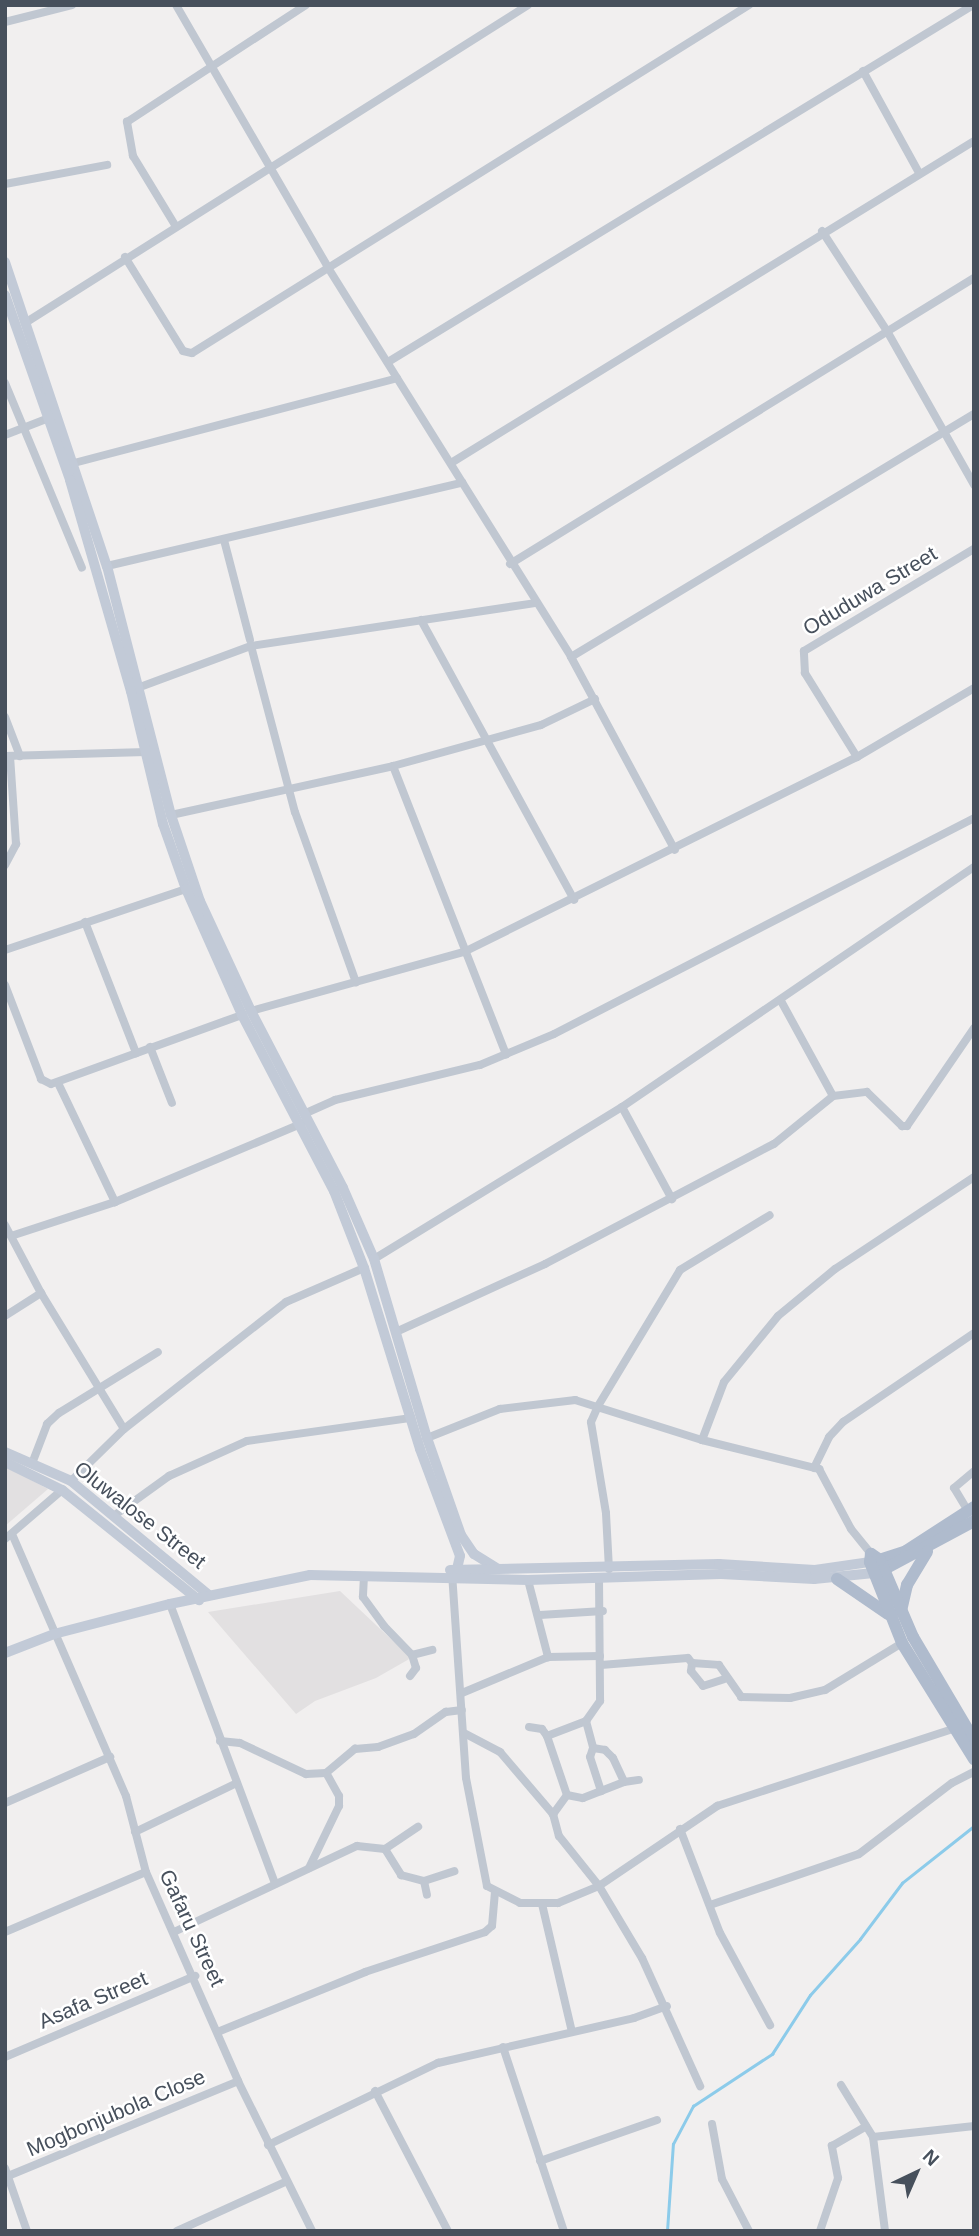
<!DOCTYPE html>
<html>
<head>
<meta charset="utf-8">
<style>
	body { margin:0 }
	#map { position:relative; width:979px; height:2236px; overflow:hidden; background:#f1efef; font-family:Helvetica,sans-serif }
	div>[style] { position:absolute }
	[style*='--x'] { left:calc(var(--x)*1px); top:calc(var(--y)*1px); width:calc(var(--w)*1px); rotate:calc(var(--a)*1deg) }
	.education>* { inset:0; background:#e2e0e1 }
	.stream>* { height:2.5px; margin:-1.25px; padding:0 1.25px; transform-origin:1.25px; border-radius:1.25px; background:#8ccbea }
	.street>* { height:8px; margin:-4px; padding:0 4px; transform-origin:4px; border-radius:4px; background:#c0c7d1 }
	.secondary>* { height:10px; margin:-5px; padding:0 5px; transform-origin:5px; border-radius:5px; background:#c2cad7 }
	.primary>* { height:12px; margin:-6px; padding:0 6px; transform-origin:6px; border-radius:6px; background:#afbbcd }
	span { translate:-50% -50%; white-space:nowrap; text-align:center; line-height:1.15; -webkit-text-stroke:5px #fff; paint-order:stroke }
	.street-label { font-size:21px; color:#47505c }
	.frame { position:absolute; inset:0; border:7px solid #47505c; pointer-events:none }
	.north { position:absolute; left:881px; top:2138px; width:70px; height:70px; -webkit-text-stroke:5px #fff; paint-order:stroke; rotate:44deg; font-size:19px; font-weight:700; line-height:28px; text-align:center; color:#47505c }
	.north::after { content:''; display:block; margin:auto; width:24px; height:32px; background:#47505c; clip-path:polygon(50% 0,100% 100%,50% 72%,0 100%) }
</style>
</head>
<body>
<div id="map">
	<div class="education">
		<i style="clip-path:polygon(5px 1466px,48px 1489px,5px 1526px)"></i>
		<i style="clip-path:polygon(340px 1591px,411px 1658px,376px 1678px,315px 1701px,296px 1714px,208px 1612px)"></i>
	</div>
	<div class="stream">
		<i style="--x:667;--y:2231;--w:87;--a:-86.1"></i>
		<i style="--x:673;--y:2144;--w:43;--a:-62.2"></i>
		<i style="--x:693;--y:2106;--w:95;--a:-33.4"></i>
		<i style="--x:772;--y:2054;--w:70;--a:-57.2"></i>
		<i style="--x:810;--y:1995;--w:75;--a:-48.2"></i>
		<i style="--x:860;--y:1939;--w:70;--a:-53.1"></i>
		<i style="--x:902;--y:1883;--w:92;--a:-38.4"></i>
	</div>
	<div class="street">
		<i style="--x:176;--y:5;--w:302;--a:59.9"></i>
		<i style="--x:327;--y:266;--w:461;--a:58"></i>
		<i style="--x:571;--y:657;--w:219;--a:61.7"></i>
		<i style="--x:5;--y:22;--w:69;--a:-14.2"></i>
		<i style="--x:863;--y:71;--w:116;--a:61.2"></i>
		<i style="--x:5;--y:184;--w:104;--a:-10.6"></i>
		<i style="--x:175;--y:225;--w:81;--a:-121.3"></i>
		<i style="--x:133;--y:156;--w:35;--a:-100"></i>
		<i style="--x:127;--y:122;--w:214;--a:-33.2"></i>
		<i style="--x:822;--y:231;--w:119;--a:57"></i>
		<i style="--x:887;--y:331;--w:177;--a:60.5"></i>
		<i style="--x:125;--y:257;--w:110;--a:58.3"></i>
		<i style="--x:183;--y:351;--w:9;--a:13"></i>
		<i style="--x:192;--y:353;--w:657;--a:-32"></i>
		<i style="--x:25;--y:323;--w:595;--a:-32.3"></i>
		<i style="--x:388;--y:362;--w:685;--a:-31.39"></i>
		<i style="--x:5;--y:383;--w:200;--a:67.4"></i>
		<i style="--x:5;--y:435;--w:47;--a:-21.1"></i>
		<i style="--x:74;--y:463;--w:334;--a:-14.7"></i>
		<i style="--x:451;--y:463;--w:614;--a:-31.62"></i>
		<i style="--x:224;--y:540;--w:103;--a:75.4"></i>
		<i style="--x:510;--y:564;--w:545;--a:-31.65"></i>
		<i style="--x:107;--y:566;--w:365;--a:-13.2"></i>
		<i style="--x:421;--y:620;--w:319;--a:61.3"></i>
		<i style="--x:251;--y:646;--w:172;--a:75.2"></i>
		<i style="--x:295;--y:812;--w:181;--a:70.3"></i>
		<i style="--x:571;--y:657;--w:471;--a:-31.1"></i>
		<i style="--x:140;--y:687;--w:118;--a:-20.3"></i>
		<i style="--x:251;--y:646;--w:287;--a:-8.6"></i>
		<i style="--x:5;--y:717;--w:42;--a:69"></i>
		<i style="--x:5;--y:756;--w:141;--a:-1.6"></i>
		<i style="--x:857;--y:757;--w:99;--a:-121.8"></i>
		<i style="--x:805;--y:673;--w:22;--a:-93"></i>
		<i style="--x:804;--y:651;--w:198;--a:-31"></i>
		<i style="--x:393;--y:766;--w:310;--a:68.6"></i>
		<i style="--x:171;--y:815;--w:227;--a:-12.4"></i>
		<i style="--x:393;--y:766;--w:154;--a:-15.5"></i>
		<i style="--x:541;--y:725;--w:60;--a:-25.7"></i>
		<i style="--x:5;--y:865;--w:24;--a:-62"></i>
		<i style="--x:16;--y:844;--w:88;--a:-93.9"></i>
		<i style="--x:85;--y:922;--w:141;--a:68.7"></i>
		<i style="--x:5;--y:950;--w:191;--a:-18.6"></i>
		<i style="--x:5;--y:985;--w:101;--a:69"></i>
		<i style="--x:41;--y:1079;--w:11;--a:27"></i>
		<i style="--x:51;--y:1084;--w:203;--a:-19.9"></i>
		<i style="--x:781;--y:1001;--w:108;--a:61.3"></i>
		<i style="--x:251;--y:1011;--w:221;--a:-15.5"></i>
		<i style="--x:464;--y:952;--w:439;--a:-26.4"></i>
		<i style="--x:857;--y:757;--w:136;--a:-30.5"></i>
		<i style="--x:150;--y:1047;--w:60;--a:68.6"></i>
		<i style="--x:59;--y:1085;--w:130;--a:64.4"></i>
		<i style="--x:622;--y:1107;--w:105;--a:61.5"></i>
		<i style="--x:306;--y:1113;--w:32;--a:-24"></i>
		<i style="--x:335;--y:1100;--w:149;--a:-13.6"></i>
		<i style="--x:480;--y:1065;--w:80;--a:-22.7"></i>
		<i style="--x:554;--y:1034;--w:472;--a:-27.2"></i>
		<i style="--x:5;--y:1225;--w:77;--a:62.1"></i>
		<i style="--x:41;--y:1293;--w:159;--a:58.6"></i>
		<i style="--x:11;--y:1236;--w:109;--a:-18.1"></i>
		<i style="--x:115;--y:1202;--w:202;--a:-22.8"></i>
		<i style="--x:374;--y:1259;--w:291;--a:-31.5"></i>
		<i style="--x:622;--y:1107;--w:426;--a:-34.3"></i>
		<i style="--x:5;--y:1316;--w:43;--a:-32.6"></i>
		<i style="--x:398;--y:1331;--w:162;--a:-24.5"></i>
		<i style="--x:545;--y:1264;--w:259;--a:-27.7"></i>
		<i style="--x:774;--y:1144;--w:76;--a:-39.1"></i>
		<i style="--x:833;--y:1096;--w:34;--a:-7"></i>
		<i style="--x:867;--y:1092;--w:49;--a:44.2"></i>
		<i style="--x:902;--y:1126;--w:5;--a:0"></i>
		<i style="--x:907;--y:1126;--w:119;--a:-55.6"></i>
		<i style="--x:427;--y:1438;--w:79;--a:-21.7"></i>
		<i style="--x:500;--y:1409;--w:76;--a:-6.8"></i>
		<i style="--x:575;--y:1400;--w:133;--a:17.5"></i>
		<i style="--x:702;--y:1440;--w:121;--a:13.9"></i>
		<i style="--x:819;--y:1469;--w:68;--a:61.9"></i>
		<i style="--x:851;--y:1529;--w:32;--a:51"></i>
		<i style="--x:702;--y:1440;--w:62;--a:-69.2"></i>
		<i style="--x:724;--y:1382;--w:85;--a:-50.7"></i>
		<i style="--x:778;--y:1316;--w:74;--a:-39.5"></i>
		<i style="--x:835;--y:1269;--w:167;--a:-33.5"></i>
		<i style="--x:33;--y:1461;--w:40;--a:-69"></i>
		<i style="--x:47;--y:1424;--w:16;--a:-43"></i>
		<i style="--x:59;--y:1413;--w:116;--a:-31.6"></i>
		<i style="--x:814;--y:1468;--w:34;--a:-64"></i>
		<i style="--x:829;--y:1437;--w:21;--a:-47"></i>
		<i style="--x:843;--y:1422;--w:158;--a:-34.2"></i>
		<i style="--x:71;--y:1481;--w:74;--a:-44.5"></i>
		<i style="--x:124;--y:1429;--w:206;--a:-38.1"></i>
		<i style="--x:286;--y:1302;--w:85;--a:-23.6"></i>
		<i style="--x:968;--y:1511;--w:27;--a:-121"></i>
		<i style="--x:954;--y:1488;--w:26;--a:-40"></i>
		<i style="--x:115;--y:1515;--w:67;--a:-35.8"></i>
		<i style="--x:169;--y:1476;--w:85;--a:-24.2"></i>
		<i style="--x:247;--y:1441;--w:166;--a:-8"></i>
		<i style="--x:12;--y:1534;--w:286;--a:66.5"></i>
		<i style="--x:126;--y:1796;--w:79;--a:75.3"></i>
		<i style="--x:146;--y:1872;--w:228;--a:66.2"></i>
		<i style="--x:238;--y:2081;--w:167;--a:63.7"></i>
		<i style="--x:5;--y:1539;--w:75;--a:-40.7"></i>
		<i style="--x:609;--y:1569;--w:56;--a:-93.1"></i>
		<i style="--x:606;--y:1513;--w:92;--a:-99.4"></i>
		<i style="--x:591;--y:1422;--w:17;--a:-66"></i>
		<i style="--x:598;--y:1406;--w:159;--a:-58.9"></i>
		<i style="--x:680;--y:1270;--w:105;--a:-31.4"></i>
		<i style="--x:452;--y:1573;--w:205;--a:86.1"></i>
		<i style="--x:466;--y:1778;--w:110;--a:79"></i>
		<i style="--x:487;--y:1886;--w:37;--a:27"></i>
		<i style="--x:520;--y:1903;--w:38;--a:0"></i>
		<i style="--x:558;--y:1903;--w:44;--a:-22.5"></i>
		<i style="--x:599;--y:1886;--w:143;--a:-34.1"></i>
		<i style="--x:717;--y:1806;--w:248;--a:-18.1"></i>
		<i style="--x:364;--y:1576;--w:21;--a:93"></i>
		<i style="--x:363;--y:1597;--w:36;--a:54"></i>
		<i style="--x:384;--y:1626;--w:40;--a:46"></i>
		<i style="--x:412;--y:1655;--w:21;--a:-14"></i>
		<i style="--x:599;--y:1579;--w:122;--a:89.5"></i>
		<i style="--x:600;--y:1701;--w:24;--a:125"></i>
		<i style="--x:586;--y:1721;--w:28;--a:75"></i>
		<i style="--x:593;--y:1748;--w:12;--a:9"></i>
		<i style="--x:605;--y:1750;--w:11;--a:45"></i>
		<i style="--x:613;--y:1758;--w:26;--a:65"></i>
		<i style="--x:624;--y:1782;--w:15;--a:-8"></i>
		<i style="--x:528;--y:1580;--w:80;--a:75.4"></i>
		<i style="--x:170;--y:1604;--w:299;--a:69.4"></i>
		<i style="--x:540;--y:1615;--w:63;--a:-3.6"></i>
		<i style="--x:692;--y:1663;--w:8;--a:97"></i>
		<i style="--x:691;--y:1671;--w:19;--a:51"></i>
		<i style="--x:703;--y:1686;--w:22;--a:-18"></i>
		<i style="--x:601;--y:1665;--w:87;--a:-4.6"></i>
		<i style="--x:688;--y:1658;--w:6;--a:51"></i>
		<i style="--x:692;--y:1663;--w:27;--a:4"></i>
		<i style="--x:719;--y:1665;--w:39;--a:55"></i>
		<i style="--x:741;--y:1697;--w:49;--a:1.2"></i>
		<i style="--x:790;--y:1698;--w:36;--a:-13"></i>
		<i style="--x:825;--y:1690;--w:90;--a:-31.4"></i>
		<i style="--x:410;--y:1676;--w:10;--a:-53"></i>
		<i style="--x:416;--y:1668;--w:14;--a:-107"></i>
		<i style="--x:462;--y:1693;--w:93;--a:-22.7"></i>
		<i style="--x:548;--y:1657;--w:52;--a:-1.1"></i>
		<i style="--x:529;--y:1727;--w:13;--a:9"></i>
		<i style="--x:542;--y:1729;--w:9;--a:54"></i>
		<i style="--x:547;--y:1736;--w:62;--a:71.3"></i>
		<i style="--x:567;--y:1795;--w:24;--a:126"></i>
		<i style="--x:464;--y:1733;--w:41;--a:27.8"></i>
		<i style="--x:500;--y:1752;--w:82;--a:49.5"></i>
		<i style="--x:553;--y:1814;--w:23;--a:75"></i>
		<i style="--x:559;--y:1836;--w:64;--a:51.3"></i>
		<i style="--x:599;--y:1886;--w:84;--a:59.2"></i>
		<i style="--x:642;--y:1958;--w:141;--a:65.6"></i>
		<i style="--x:547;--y:1736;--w:42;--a:-21"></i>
		<i style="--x:220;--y:1741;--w:20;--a:6"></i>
		<i style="--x:240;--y:1743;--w:73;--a:25.2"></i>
		<i style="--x:306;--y:1774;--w:20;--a:-3"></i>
		<i style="--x:326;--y:1773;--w:38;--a:-40"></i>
		<i style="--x:355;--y:1749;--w:23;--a:-5"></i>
		<i style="--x:378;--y:1747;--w:38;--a:-20"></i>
		<i style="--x:414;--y:1734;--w:39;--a:-35"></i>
		<i style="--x:446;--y:1712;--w:16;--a:-7"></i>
		<i style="--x:593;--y:1748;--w:9;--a:108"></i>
		<i style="--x:590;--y:1757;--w:36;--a:72"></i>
		<i style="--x:567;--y:1795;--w:16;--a:11"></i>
		<i style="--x:583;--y:1798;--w:44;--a:-21.3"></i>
		<i style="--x:5;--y:1803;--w:115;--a:-23.7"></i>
		<i style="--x:680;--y:1829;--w:111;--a:69"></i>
		<i style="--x:720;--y:1933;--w:105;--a:61.5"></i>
		<i style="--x:135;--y:1832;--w:113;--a:-25.7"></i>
		<i style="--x:385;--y:1849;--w:40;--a:-34"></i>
		<i style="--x:309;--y:1868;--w:69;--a:-64.2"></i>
		<i style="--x:339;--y:1806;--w:10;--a:-90"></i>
		<i style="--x:339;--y:1796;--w:26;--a:-119"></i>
		<i style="--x:424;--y:1881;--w:32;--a:-18"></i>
		<i style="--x:542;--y:1904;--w:131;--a:76.8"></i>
		<i style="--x:710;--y:1905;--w:157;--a:-18.9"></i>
		<i style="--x:859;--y:1854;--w:117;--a:-37.4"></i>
		<i style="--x:952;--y:1783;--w:25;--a:-27"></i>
		<i style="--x:176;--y:1931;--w:200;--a:-25.2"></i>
		<i style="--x:357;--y:1846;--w:28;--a:6"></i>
		<i style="--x:385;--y:1849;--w:31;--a:58"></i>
		<i style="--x:401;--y:1875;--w:24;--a:15"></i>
		<i style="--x:424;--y:1881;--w:14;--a:78"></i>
		<i style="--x:5;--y:1932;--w:153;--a:-23.1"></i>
		<i style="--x:220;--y:2031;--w:157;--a:-22.1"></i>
		<i style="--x:365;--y:1972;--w:126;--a:-18.4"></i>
		<i style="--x:485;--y:1932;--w:9;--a:-41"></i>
		<i style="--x:492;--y:1926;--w:33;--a:-85"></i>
		<i style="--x:503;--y:2047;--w:194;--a:71.7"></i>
		<i style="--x:5;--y:2057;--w:207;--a:-23.1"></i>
		<i style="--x:841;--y:2085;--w:61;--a:58.4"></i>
		<i style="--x:873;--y:2137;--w:95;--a:82.7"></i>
		<i style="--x:375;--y:2091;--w:158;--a:62.5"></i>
		<i style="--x:712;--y:2124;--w:56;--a:79.7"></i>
		<i style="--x:722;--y:2179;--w:59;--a:62.6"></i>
		<i style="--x:873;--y:2137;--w:102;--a:-6.2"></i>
		<i style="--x:268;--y:2145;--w:189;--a:-25.8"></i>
		<i style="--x:438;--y:2063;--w:201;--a:-12.9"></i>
		<i style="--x:634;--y:2018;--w:35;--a:-20"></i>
		<i style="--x:540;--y:2161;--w:124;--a:-19.3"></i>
		<i style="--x:5;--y:2168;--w:67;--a:70.8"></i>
		<i style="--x:8;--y:2176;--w:249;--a:-22.4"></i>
		<i style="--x:177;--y:2231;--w:119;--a:-24.4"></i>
		<i style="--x:820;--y:2231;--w:56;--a:-71.2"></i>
		<i style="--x:838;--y:2178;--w:33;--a:-101"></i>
		<i style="--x:832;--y:2146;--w:39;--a:-30"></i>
	</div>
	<div class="secondary">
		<i style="--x:5;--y:262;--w:321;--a:71.5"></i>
		<i style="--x:107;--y:566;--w:257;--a:75.6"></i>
		<i style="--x:171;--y:815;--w:91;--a:71.4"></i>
		<i style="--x:200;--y:901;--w:121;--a:65.1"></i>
		<i style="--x:251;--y:1011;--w:199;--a:62.5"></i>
		<i style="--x:343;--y:1188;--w:77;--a:66.4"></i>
		<i style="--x:374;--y:1259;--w:187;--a:73.5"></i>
		<i style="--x:427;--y:1438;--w:103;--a:70.7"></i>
		<i style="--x:461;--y:1535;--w:23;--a:56"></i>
		<i style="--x:474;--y:1554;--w:28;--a:32"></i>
		<i style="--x:5;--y:295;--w:196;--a:70.6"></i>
		<i style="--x:70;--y:480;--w:220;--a:73.9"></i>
		<i style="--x:131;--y:691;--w:137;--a:76.5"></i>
		<i style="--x:163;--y:824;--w:69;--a:70.5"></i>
		<i style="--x:186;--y:889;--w:138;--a:66"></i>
		<i style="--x:242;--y:1015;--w:199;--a:62.4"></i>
		<i style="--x:334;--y:1191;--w:83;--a:68.7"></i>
		<i style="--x:364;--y:1268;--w:189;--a:72.8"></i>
		<i style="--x:420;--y:1449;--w:114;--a:69.5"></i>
		<i style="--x:460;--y:1556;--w:13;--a:103"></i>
		<i style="--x:5;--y:1452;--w:72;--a:23.7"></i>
		<i style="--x:71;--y:1481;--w:179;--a:39.6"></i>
		<i style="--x:5;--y:1462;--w:64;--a:26.2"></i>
		<i style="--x:62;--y:1490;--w:176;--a:38.8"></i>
		<i style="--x:450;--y:1570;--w:269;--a:-1.3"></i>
		<i style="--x:719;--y:1564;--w:96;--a:3.6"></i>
		<i style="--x:815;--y:1570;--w:56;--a:-8.3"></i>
		<i style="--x:5;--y:1653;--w:53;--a:-21.2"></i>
		<i style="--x:54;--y:1634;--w:120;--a:-14.5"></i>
		<i style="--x:170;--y:1604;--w:143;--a:-11.7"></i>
		<i style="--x:310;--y:1575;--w:218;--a:1.3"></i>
		<i style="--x:528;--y:1580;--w:193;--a:-1.8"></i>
		<i style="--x:721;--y:1574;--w:93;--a:3.1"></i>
		<i style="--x:814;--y:1579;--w:60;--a:-5.7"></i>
	</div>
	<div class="primary">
		<i style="--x:873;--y:1562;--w:35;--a:-18"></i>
		<i style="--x:906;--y:1551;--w:81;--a:-32.9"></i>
		<i style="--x:879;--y:1572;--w:108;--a:-28.2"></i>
		<i style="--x:837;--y:1579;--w:62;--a:34.5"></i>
		<i style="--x:901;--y:1611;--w:27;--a:-77"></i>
		<i style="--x:907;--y:1585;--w:39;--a:-59"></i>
		<i style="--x:974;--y:1740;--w:120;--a:-120.6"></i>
		<i style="--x:913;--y:1637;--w:84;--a:-113.2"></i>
		<i style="--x:880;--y:1560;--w:11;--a:-146"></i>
		<i style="--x:871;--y:1554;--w:8;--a:97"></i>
		<i style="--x:870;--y:1562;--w:87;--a:68.4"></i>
		<i style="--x:902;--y:1643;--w:137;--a:58.2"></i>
	</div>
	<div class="street-label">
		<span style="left:870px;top:591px;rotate:-31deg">Oduduwa Street</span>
		<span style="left:140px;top:1515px;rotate:38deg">Oluwalose Street</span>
		<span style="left:192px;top:1928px;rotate:65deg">Gafaru Street</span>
		<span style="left:93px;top:2000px;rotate:-23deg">Asafa Street</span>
		<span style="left:116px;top:2113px;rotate:-23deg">Mogbonjubola Close</span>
	</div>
	<div class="frame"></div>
	<div class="north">N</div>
</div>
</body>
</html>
